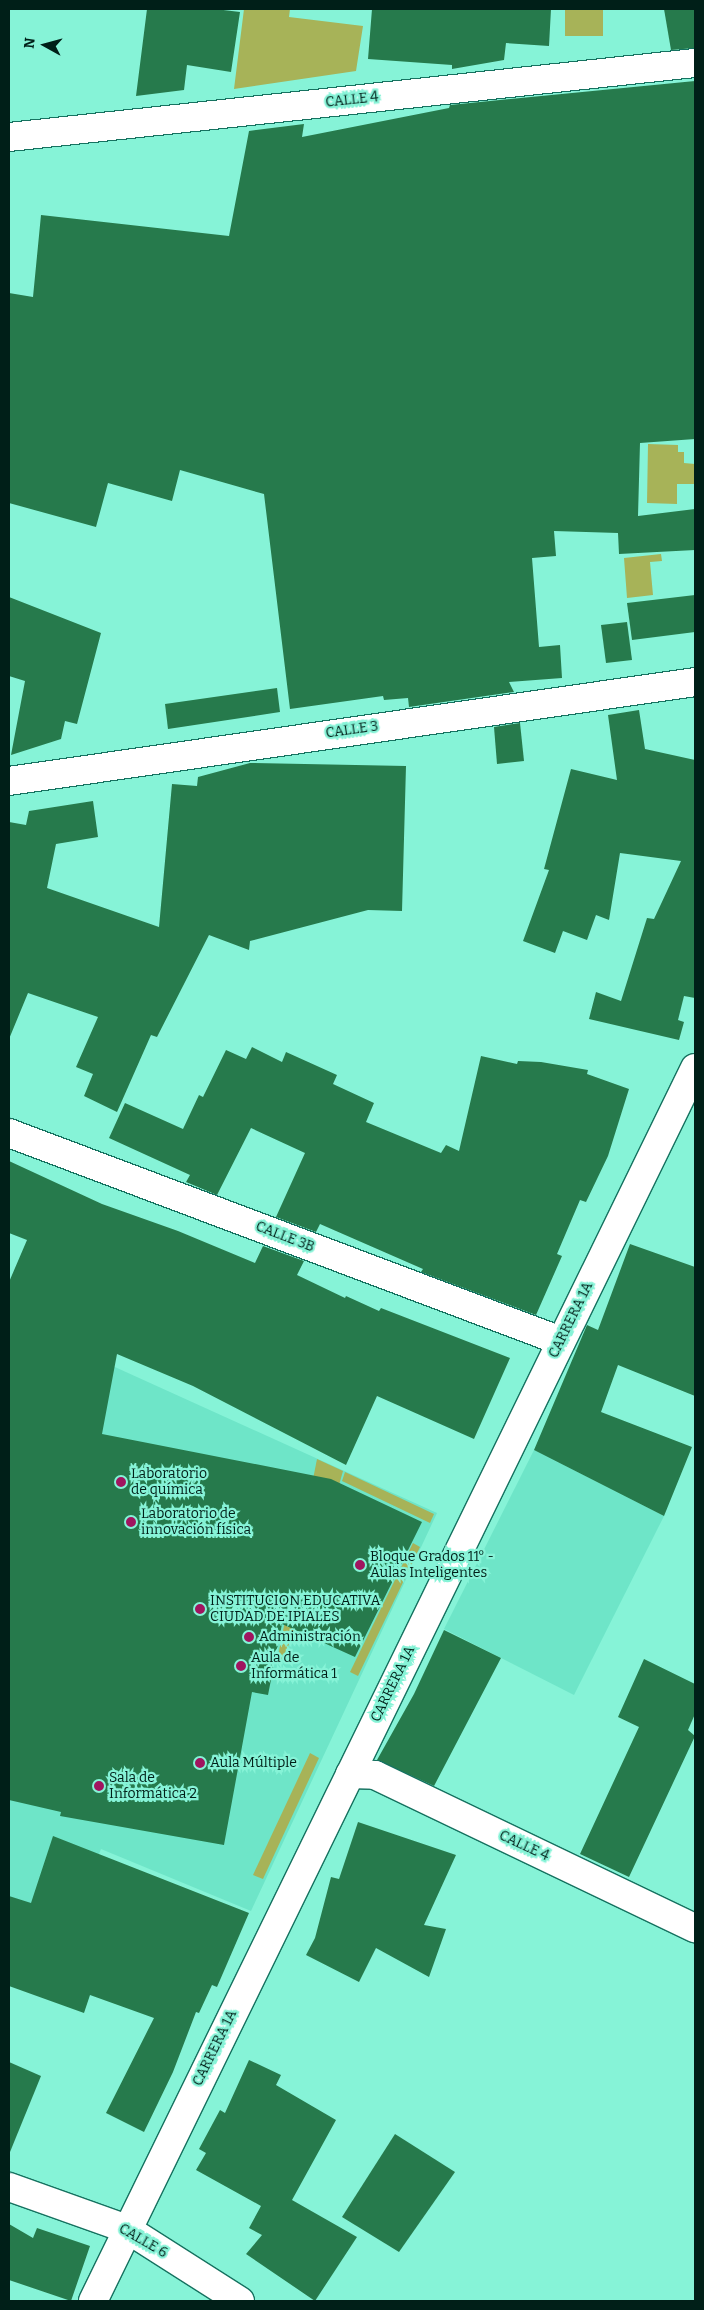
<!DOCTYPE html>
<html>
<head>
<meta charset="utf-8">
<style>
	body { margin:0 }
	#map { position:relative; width:704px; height:2310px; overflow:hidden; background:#86f3d7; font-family:Bitter,serif }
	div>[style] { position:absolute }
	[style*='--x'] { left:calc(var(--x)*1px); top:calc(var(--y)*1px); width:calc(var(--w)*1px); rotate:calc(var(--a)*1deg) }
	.built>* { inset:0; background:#6ee5c8 }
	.green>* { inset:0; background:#a7b358 }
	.building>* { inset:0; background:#267a4c }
	.roads { filter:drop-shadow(1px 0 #167260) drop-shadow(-1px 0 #167260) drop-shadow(0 1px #167260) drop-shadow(0 -1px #167260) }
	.minor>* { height:28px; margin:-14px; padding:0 14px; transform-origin:14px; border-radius:14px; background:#fff }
	.tertiary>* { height:28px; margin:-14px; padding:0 14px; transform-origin:14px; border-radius:14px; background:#fff }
	.dots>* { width:14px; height:14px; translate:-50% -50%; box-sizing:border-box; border:2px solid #86f3d7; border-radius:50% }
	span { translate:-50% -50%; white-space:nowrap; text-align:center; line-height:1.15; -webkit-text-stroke:4.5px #86f3d7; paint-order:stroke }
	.street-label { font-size:14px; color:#001f18 }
	.poi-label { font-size:14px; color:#001f18 }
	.left { translate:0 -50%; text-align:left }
	.frame { position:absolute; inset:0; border:10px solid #001f18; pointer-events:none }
	.north { position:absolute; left:20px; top:20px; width:50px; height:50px; -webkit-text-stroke:4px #86f3d7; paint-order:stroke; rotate:277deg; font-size:14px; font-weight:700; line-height:20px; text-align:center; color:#001f18 }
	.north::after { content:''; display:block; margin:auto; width:18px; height:22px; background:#001f18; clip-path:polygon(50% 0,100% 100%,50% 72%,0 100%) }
</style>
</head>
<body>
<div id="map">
	<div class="built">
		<i style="clip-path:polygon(9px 1319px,437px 1513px,251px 1911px,101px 1849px,45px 1987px,9px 1975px)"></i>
		<i style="clip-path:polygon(534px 1450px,664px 1516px,574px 1695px,444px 1629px)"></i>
	</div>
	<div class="green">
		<i style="clip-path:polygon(244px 9px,290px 9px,289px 17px,363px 26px,356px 71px,234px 89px)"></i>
		<i style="clip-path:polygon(565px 9px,603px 9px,603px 36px,565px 36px)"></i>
		<i style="clip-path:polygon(648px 444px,678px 445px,678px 452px,684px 452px,684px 463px,695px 464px,695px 484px,677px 484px,677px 504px,647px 503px)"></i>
		<i style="clip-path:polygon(661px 554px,662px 561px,650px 562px,653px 595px,627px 598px,624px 558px)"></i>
		<i style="clip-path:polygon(317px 1459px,343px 1471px,301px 1619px,281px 1661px,277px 1661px)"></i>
		<i style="clip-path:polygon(345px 1472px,434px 1514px,430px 1523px,342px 1481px)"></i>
		<i style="clip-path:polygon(413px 1543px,420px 1547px,358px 1676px,350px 1672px)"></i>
		<i style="clip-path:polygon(310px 1753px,319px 1758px,263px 1879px,253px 1875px)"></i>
	</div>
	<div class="building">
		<i style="clip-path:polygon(147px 9px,215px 9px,240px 12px,231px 72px,187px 65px,184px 90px,136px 96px)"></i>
		<i style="clip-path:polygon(372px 9px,551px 9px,549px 46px,506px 43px,504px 60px,452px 69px,452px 65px,368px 59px)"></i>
		<i style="clip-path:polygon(664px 9px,695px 9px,695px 48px,671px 50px)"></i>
		<i style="clip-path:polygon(695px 81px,695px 439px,640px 443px,638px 516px,695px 509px,695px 550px,619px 554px,618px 533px,554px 531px,556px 556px,532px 558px,539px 647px,560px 645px,562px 678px,509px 682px,514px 692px,409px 707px,408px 698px,384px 700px,383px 696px,290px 709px,264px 494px,180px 470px,172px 501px,108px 483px,96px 527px,9px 503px,9px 293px,33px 297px,41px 215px,229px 236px,249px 131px,304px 124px,302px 137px,449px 108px,450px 105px)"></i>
		<i style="clip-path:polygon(695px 595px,695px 632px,632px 640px,627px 603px)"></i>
		<i style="clip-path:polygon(9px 597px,101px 633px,77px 724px,65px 721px,61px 739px,11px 755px,25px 681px,9px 676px)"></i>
		<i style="clip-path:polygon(627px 622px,632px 660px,606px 663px,601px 625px)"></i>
		<i style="clip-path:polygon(277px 688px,280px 712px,168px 729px,165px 704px)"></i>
		<i style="clip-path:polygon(639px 710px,645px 749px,695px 760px,695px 998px,684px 996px,678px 1020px,684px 1022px,679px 1040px,589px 1019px,596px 992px,621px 1001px,647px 918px,654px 919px,681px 861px,620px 853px,609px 920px,596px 915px,587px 940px,563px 931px,555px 953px,523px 941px,549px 870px,544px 869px,571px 769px,617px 780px,608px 715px)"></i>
		<i style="clip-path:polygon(520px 723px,524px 761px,497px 764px,494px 727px)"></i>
		<i style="clip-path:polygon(250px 763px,406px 766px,402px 911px,368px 910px,250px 941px,249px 950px,209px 935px,157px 1037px,151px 1035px,117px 1112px,84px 1096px,93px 1074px,76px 1067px,98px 1017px,28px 993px,9px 1039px,9px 822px,26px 825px,29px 811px,93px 801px,98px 837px,56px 844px,47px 888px,159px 927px,172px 784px,197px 786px,198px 777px)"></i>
		<i style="clip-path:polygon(252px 1047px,282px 1062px,286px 1052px,337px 1075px,333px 1084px,374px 1103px,366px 1122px,441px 1153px,446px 1145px,459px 1151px,481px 1056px,517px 1064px,518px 1061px,541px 1062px,588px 1070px,587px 1074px,629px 1089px,608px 1156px,586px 1202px,580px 1200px,557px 1254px,562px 1256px,536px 1315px,421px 1272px,423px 1269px,320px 1224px,316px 1232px,276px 1217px,305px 1153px,251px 1128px,217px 1195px,186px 1182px,190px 1175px,109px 1138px,125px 1103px,183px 1129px,199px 1095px,203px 1097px,226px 1050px,246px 1059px)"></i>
		<i style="clip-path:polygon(9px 1161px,102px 1204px,178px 1231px,255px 1263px,263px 1246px,304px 1261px,297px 1275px,345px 1298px,346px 1296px,379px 1311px,381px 1308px,510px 1358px,474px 1439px,377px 1396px,346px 1465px,193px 1386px,117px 1354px,102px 1434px,331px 1479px,422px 1522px,355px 1657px,282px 1624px,268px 1695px,252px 1692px,224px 1845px,60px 1816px,61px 1812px,9px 1800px,9px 1282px,27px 1240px,9px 1233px)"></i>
		<i style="clip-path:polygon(630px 1244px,695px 1267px,695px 1396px,618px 1365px,601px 1412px,692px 1447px,664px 1516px,534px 1450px,587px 1325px,598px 1330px)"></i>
		<i style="clip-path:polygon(444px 1630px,501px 1658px,434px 1786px,377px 1760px,414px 1694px)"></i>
		<i style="clip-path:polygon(644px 1659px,695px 1684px,695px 1714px,688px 1730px,695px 1736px,629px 1877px,580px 1854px,639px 1727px,618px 1717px)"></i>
		<i style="clip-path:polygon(358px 1822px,456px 1855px,424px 1925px,446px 1929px,429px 1977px,376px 1948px,359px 1982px,306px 1955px,315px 1938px,331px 1877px,339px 1879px)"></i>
		<i style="clip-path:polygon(53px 1836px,249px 1913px,217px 1987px,212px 1985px,199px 2013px,196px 2012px,173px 2072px,144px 2132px,106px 2113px,154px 2018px,90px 1995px,84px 2013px,9px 1986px,9px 1896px,31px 1903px)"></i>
		<i style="clip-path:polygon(249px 2060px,281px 2075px,276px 2085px,336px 2120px,292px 2200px,357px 2237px,315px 2301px,246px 2254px,262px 2235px,249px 2228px,261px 2206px,196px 2170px,206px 2153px,199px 2149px,220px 2110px,225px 2113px)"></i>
		<i style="clip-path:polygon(9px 2062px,41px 2076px,10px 2152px,9px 2152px)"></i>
		<i style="clip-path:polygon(395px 2134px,455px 2172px,399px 2252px,342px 2217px)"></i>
		<i style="clip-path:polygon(9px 2224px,33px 2238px,37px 2228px,90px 2246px,71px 2301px,9px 2280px)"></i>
	</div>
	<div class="roads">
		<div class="minor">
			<i style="--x:9;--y:137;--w:690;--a:-6.16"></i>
			<i style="--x:9;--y:781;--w:693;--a:-8.21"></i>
			<i style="--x:9;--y:1133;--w:590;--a:20.65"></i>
			<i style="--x:350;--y:1774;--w:25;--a:2"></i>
			<i style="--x:375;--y:1775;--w:355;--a:25.6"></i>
			<i style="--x:9;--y:2187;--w:125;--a:19.6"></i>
			<i style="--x:127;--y:2229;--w:134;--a:32.5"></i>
		</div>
		<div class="tertiary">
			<i style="--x:93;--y:2301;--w:1372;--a:-63.98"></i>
		</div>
	</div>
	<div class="dots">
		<i style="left:121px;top:1482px;background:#a0155f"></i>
		<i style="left:131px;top:1522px;background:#a0155f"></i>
		<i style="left:360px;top:1565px;background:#a0155f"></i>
		<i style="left:200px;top:1609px;background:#a0155f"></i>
		<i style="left:249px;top:1637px;background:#a0155f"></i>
		<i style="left:241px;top:1666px;background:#a0155f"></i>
		<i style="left:200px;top:1763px;background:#a0155f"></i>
		<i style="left:99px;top:1786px;background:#a0155f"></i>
	</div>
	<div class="street-label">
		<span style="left:352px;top:100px;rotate:-6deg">CALLE 4</span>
		<span style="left:352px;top:730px;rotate:-8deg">CALLE 3</span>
		<span style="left:285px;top:1237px;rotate:21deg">CALLE 3B</span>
		<span style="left:571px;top:1320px;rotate:-64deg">CARRERA 1A</span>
		<span style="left:393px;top:1684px;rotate:-64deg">CARRERA 1A</span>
		<span style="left:524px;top:1846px;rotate:25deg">CALLE 4</span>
		<span style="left:215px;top:2048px;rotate:-64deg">CARRERA 1A</span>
		<span style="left:143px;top:2241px;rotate:30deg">CALLE 6</span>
	</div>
	<div class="poi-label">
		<span class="left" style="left:131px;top:1482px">Laboratorio<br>de química</span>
		<span class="left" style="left:141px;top:1522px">Laboratorio de<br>innovación física</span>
		<span class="left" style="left:370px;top:1565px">Bloque Grados 11° -<br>Aulas Inteligentes</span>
		<span class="left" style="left:210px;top:1609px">INSTITUCION EDUCATIVA<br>CIUDAD DE IPIALES</span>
		<span class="left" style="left:259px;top:1637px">Administración</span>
		<span class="left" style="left:251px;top:1666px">Aula de<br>Informática 1</span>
		<span class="left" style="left:210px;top:1763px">Aula Múltiple</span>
		<span class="left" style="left:109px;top:1786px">Sala de<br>Informática 2</span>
	</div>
	<div class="frame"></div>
	<div class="north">N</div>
</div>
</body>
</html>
